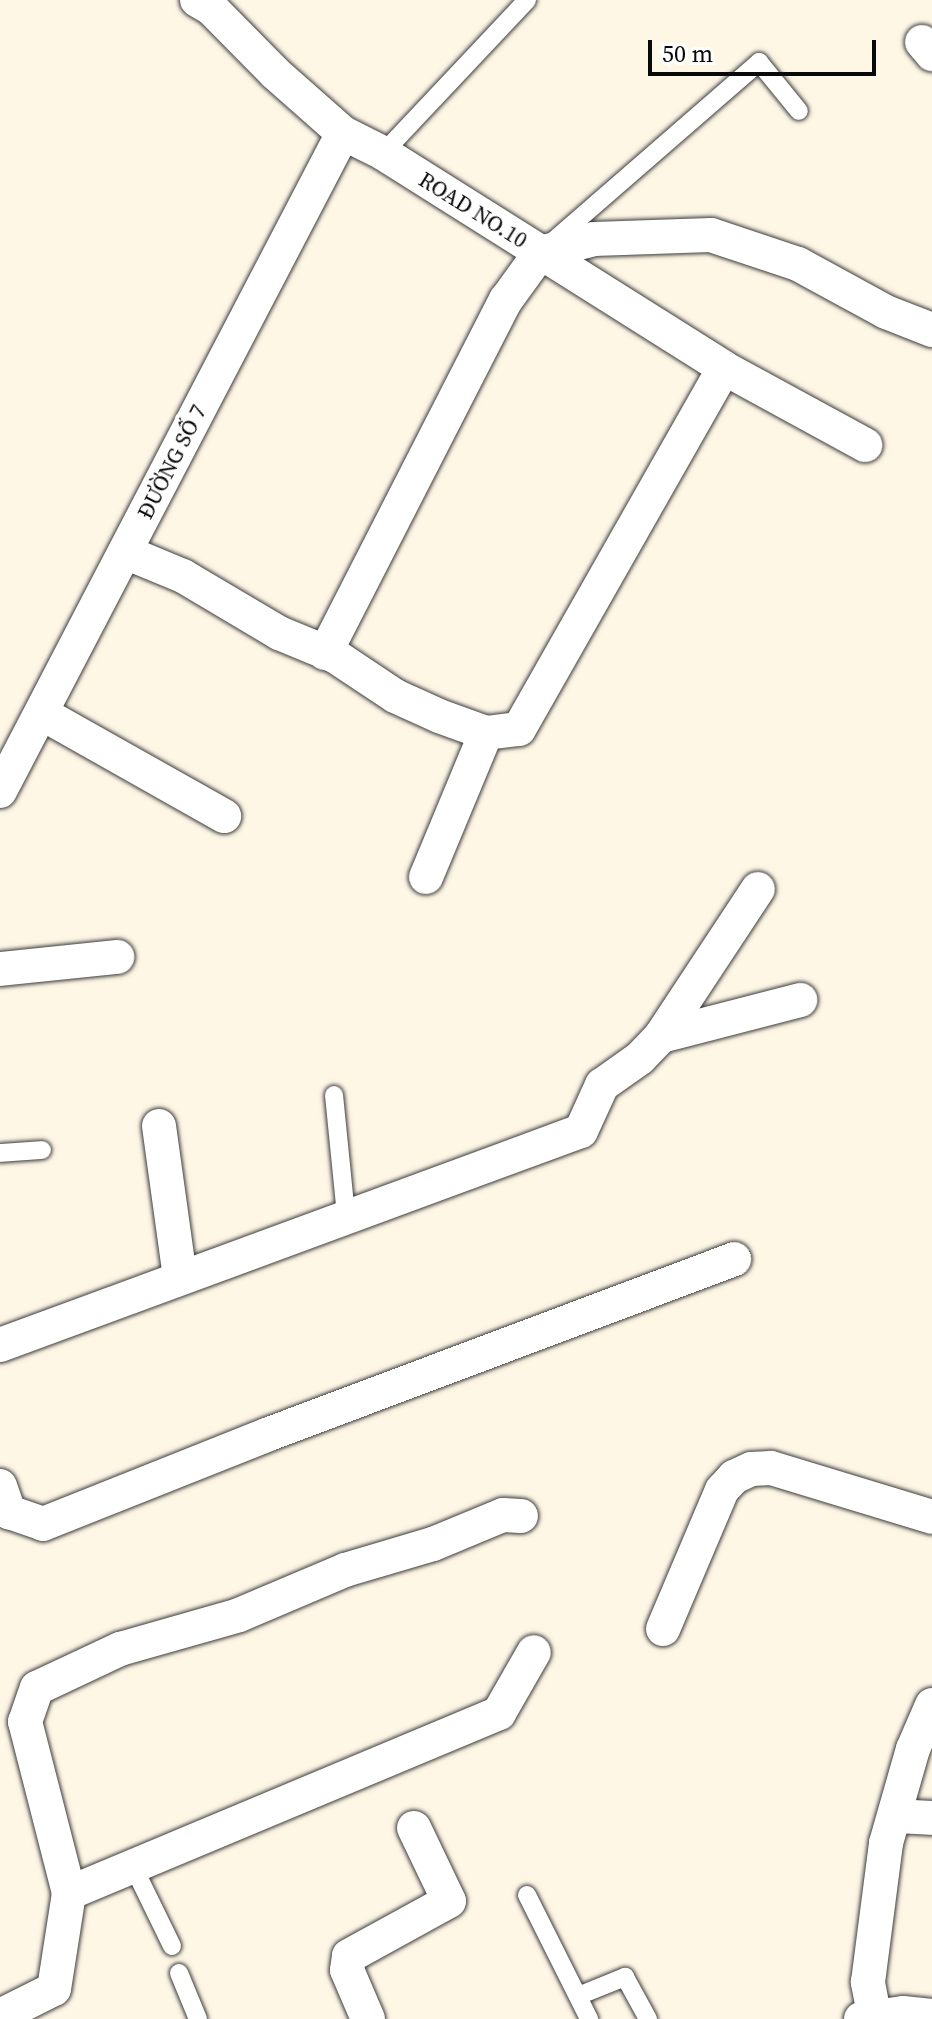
<!DOCTYPE html>
<html>
<head>
<meta charset="utf-8">
<style>
  body { margin:0 }
  #map { position:relative; width:932px; height:2019px; overflow:hidden; background:#fff7e6; font-family:"Source Serif 4",serif }
  div>[style] { position:absolute }
  .roads { filter:drop-shadow(0 0 2px #3c3c3c) drop-shadow(0 0 2px #3c3c3c) }
  .lane>* { height:18px; margin:-9px; padding:0 9px; transform-origin:9px; border-radius:9px; background:#fff }
  .street>* { height:34px; margin:-17px; padding:0 17px; transform-origin:17px; border-radius:17px; background:#fff }
  span { translate:-50% -50%; white-space:nowrap; text-align:center; line-height:1.15; -webkit-text-stroke:8px #fff; paint-order:stroke }
  .street-label { font-size:22px; color:#090909 }
  .scale { position:absolute; left:648px; top:40px; width:228px; height:36px; box-sizing:border-box; border:4px solid #090909; border-top:0; padding-left:10px; font-size:24px; line-height:28px; white-space:nowrap; color:#090909; -webkit-text-stroke:6px #fff; paint-order:stroke }
</style>
</head>
<body>
<div id="map">
  <div class="roads">
    <div class="lane">
      <div style="left:383px;top:153px;width:210px;rotate:-46.7deg"></div>
      <div style="left:551px;top:243px;width:276px;rotate:-41deg"></div>
      <div style="left:759px;top:62px;width:63px;rotate:50.8deg"></div>
      <div style="left:334px;top:1095px;width:122px;rotate:84.3deg"></div>
      <div style="left:0;top:1153px;width:42px;rotate:-4.1deg"></div>
      <div style="left:133px;top:1866px;width:89px;rotate:64deg"></div>
      <div style="left:527px;top:1895px;width:139px;rotate:63.4deg"></div>
      <div style="left:179px;top:1973px;width:50px;rotate:67.6deg"></div>
      <div style="left:578px;top:1996px;width:51px;rotate:-22deg"></div>
      <div style="left:625px;top:1977px;width:48px;rotate:61.3deg"></div>
    </div>
    <div class="street">
      <div style="left:197px;top:0;width:16px;rotate:30deg"></div>
      <div style="left:211px;top:8px;width:91px;rotate:45.4deg"></div>
      <div style="left:275px;top:73px;width:91px;rotate:41.4deg"></div>
      <div style="left:343px;top:133px;width:45px;rotate:26.6deg"></div>
      <div style="left:383px;top:153px;width:403px;rotate:32.2deg"></div>
      <div style="left:922px;top:42px;width:16px;rotate:50deg"></div>
      <div style="left:540px;top:253px;width:56px;rotate:-14.5deg"></div>
      <div style="left:594px;top:239px;width:117px;rotate:-2deg"></div>
      <div style="left:711px;top:235px;width:92px;rotate:18.4deg"></div>
      <div style="left:798px;top:264px;width:100px;rotate:28.6deg"></div>
      <div style="left:886px;top:312px;width:49px;rotate:21.4deg"></div>
      <div style="left:125px;top:552px;width:63px;rotate:22.5deg"></div>
      <div style="left:183px;top:576px;width:112px;rotate:30.7deg"></div>
      <div style="left:279px;top:633px;width:61px;rotate:22.3deg"></div>
      <div style="left:335px;top:656px;width:72px;rotate:33.7deg"></div>
      <div style="left:395px;top:696px;width:48px;rotate:24.4deg"></div>
      <div style="left:439px;top:716px;width:50px;rotate:19.9deg"></div>
      <div style="left:486px;top:733px;width:33px;rotate:-7deg"></div>
      <div style="left:519px;top:729px;width:415px;rotate:-60.4deg"></div>
      <div style="left:724px;top:368px;width:161px;rotate:28.6deg"></div>
      <div style="left:325px;top:653px;width:397px;rotate:-62.9deg"></div>
      <div style="left:506px;top:300px;width:58px;rotate:-54.1deg"></div>
      <div style="left:43px;top:714px;width:208px;rotate:29.4deg"></div>
      <div style="left:0;top:791px;width:742px;rotate:-62.47deg"></div>
      <div style="left:426px;top:877px;width:156px;rotate:-67.4deg"></div>
      <div style="left:0;top:969px;width:118px;rotate:-5.9deg"></div>
      <div style="left:661px;top:1036px;width:144px;rotate:-14.5deg"></div>
      <div style="left:159px;top:1126px;width:153px;rotate:82.1deg"></div>
      <div style="left:0;top:1345px;width:619px;rotate:-20.22deg"></div>
      <div style="left:581px;top:1131px;width:51px;rotate:-65.5deg"></div>
      <div style="left:602px;top:1085px;width:47px;rotate:-35.4deg"></div>
      <div style="left:640px;top:1058px;width:30px;rotate:-46deg"></div>
      <div style="left:661px;top:1036px;width:176px;rotate:-56.6deg"></div>
      <div style="left:0;top:1486px;width:28px;rotate:71deg"></div>
      <div style="left:9px;top:1512px;width:36px;rotate:19deg"></div>
      <div style="left:43px;top:1524px;width:243px;rotate:-21.7deg"></div>
      <div style="left:269px;top:1434px;width:497px;rotate:-20.6deg"></div>
      <div style="left:663px;top:1629px;width:151px;rotate:-67deg"></div>
      <div style="left:722px;top:1490px;width:18px;rotate:-47deg"></div>
      <div style="left:734px;top:1477px;width:19px;rotate:-25deg"></div>
      <div style="left:751px;top:1469px;width:20px;rotate:-3deg"></div>
      <div style="left:771px;top:1468px;width:168px;rotate:16.9deg"></div>
      <div style="left:895px;top:1816px;width:37px;rotate:3deg"></div>
      <div style="left:69px;top:1893px;width:177px;rotate:-104.4deg"></div>
      <div style="left:25px;top:1722px;width:36px;rotate:-71deg"></div>
      <div style="left:37px;top:1688px;width:92px;rotate:-25.2deg"></div>
      <div style="left:120px;top:1649px;width:124px;rotate:-15.9deg"></div>
      <div style="left:239px;top:1615px;width:115px;rotate:-23deg"></div>
      <div style="left:345px;top:1570px;width:92px;rotate:-16.5deg"></div>
      <div style="left:433px;top:1544px;width:76px;rotate:-22.5deg"></div>
      <div style="left:503px;top:1515px;width:18px;rotate:3deg"></div>
      <div style="left:0;top:2016px;width:60px;rotate:-26.6deg"></div>
      <div style="left:54px;top:1989px;width:97px;rotate:-81.1deg"></div>
      <div style="left:69px;top:1893px;width:466px;rotate:-22.7deg"></div>
      <div style="left:499px;top:1713px;width:70px;rotate:-60.2deg"></div>
      <div style="left:368px;top:2019px;width:53px;rotate:-113.2deg"></div>
      <div style="left:347px;top:1970px;width:14px;rotate:-82deg"></div>
      <div style="left:349px;top:1956px;width:114px;rotate:-28.8deg"></div>
      <div style="left:449px;top:1901px;width:81px;rotate:-115.6deg"></div>
      <div style="left:861px;top:2019px;width:42px;rotate:-8.1deg"></div>
      <div style="left:903px;top:2013px;width:29px;rotate:6deg"></div>
      <div style="left:875px;top:2019px;width:38px;rotate:-101deg"></div>
      <div style="left:868px;top:1982px;width:140px;rotate:-82.6deg"></div>
      <div style="left:886px;top:1843px;width:98px;rotate:-74deg"></div>
      <div style="left:913px;top:1749px;width:48px;rotate:-66.6deg"></div>
    </div>
  </div>
  <div class="street-label">
    <span style="left:473px;top:210px;rotate:32deg">ROAD NO.10</span>
    <span style="left:172px;top:462px;rotate:-63deg">ĐƯỜNG SỐ 7</span>
  </div>
  <div class="scale">50 m</div>
</div>
</body>
</html>
